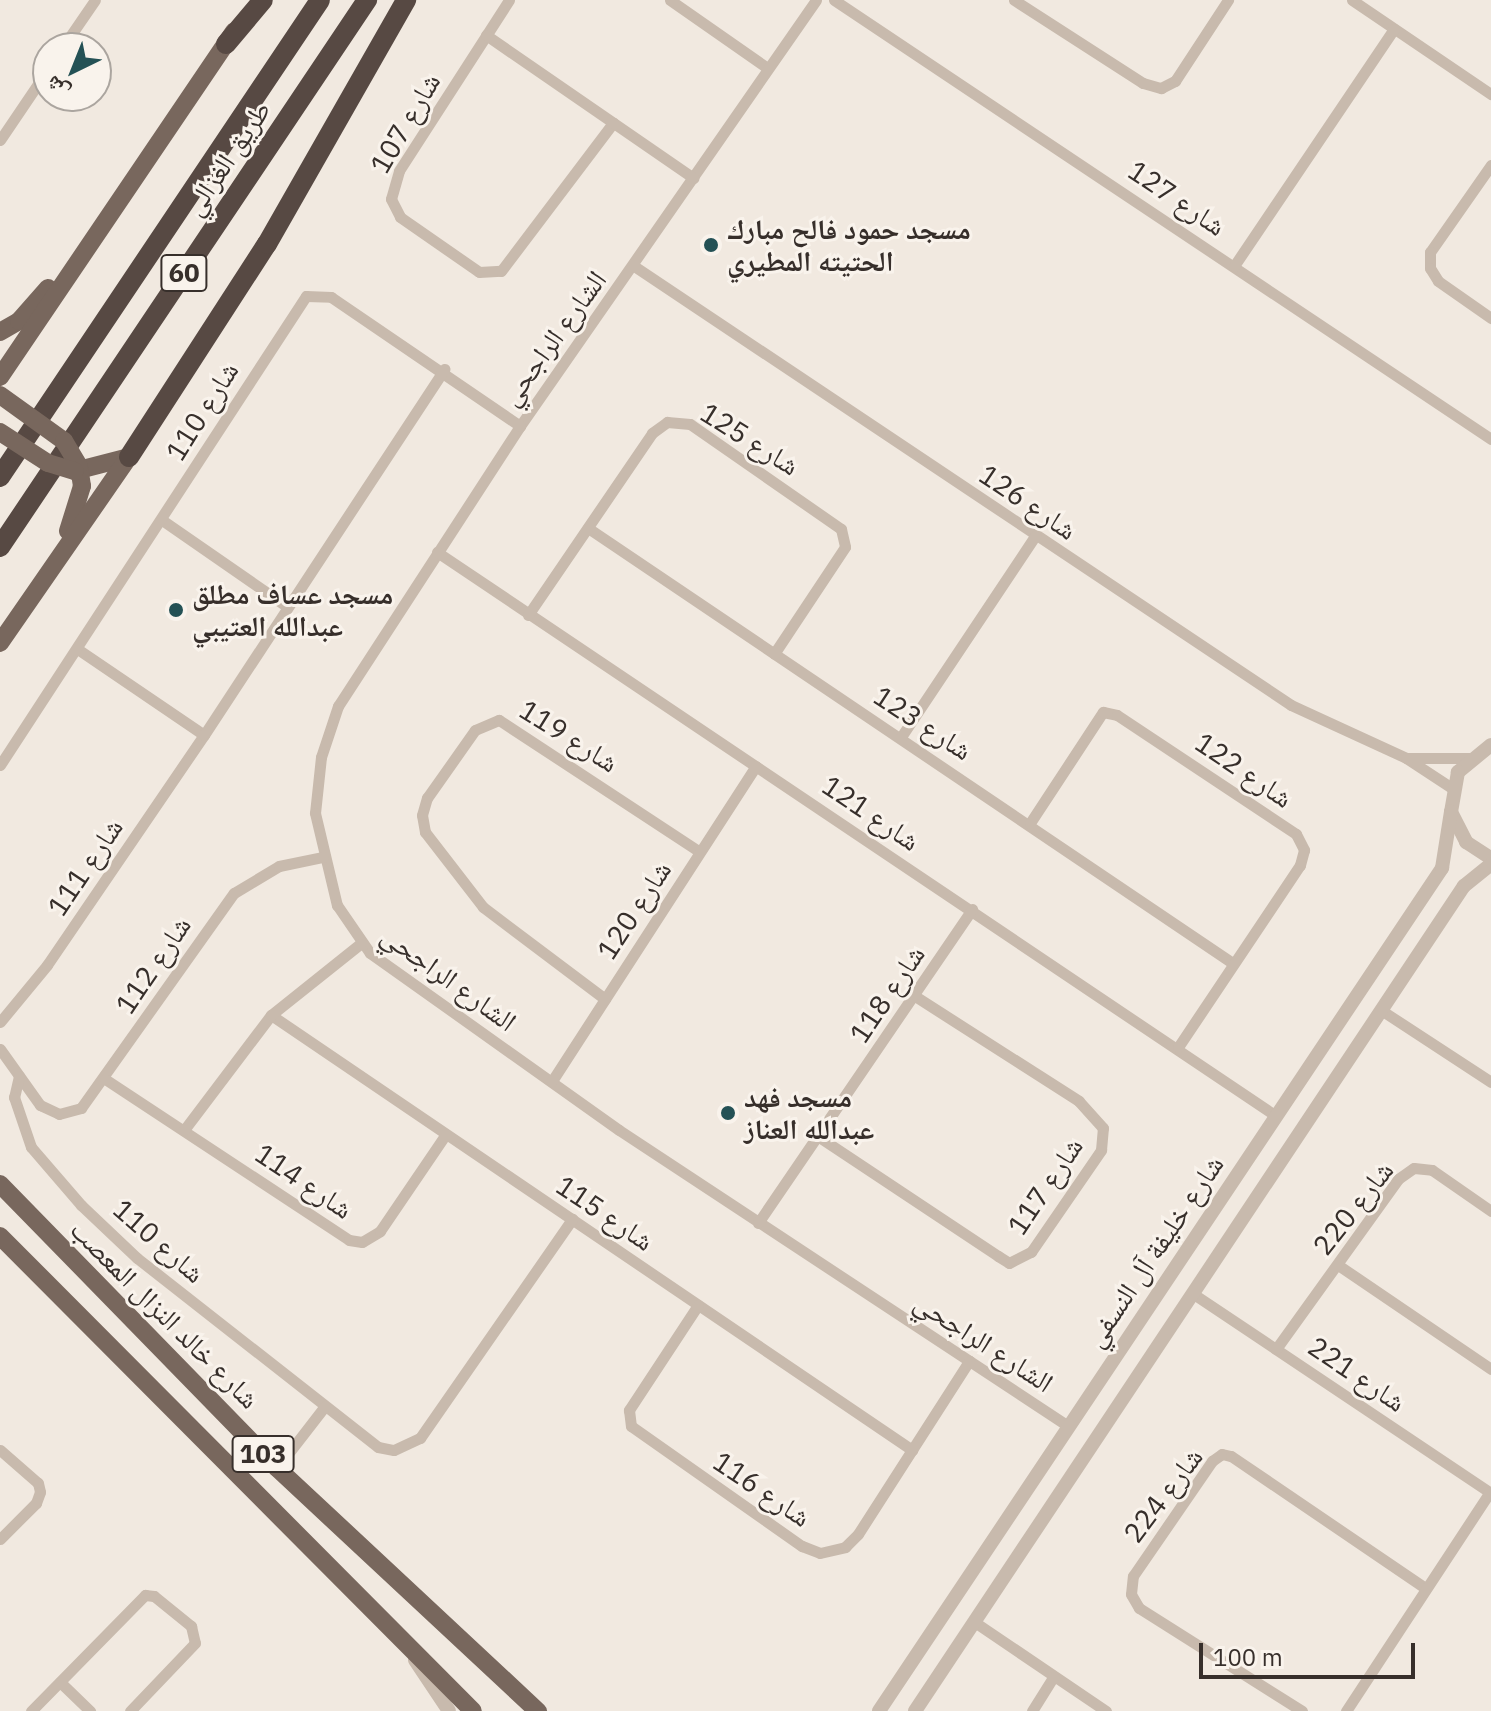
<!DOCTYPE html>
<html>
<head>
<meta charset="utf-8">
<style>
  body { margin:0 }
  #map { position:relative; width:1491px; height:1711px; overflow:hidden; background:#f1e9e0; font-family:"IBM Plex Sans","Noto Naskh Arabic",sans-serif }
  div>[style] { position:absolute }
  .minor>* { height:11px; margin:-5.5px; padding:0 5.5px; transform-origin:5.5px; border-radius:5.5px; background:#c8baad }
  .tertiary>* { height:14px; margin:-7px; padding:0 7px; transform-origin:7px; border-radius:7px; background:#c8baad }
  .primary>* { height:18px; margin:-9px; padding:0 9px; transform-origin:9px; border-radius:9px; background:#78675d }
  .motorway>* { height:20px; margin:-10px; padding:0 10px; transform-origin:10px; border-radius:10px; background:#574943 }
  .primary-bridge>* { height:18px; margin:-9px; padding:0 9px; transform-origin:9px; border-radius:9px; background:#78675d }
  .dots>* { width:22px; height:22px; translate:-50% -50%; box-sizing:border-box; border:4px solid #f9f3ec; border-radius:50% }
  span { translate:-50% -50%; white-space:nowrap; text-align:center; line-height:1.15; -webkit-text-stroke:6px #f9f3ec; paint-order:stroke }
  .shield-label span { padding:2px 6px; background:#f9f3ec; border:2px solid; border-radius:6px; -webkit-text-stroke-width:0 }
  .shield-label { font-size:26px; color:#372f2b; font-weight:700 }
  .street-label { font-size:28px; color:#372f2b }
  .poi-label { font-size:28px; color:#372f2b; font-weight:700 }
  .left { translate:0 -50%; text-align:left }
  .north { position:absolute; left:32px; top:32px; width:80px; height:80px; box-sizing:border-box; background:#f9f3ec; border:2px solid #aba59f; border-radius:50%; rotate:223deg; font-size:22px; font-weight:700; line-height:32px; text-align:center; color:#372f2b }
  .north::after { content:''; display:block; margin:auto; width:28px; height:36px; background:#245155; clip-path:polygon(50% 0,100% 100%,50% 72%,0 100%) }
  .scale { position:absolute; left:1199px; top:1643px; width:216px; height:36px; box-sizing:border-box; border:4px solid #372f2b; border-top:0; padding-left:10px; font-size:24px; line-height:28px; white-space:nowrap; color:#372f2b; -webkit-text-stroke:6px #f9f3ec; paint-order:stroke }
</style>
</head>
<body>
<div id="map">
  <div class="minor">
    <div style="left:509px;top:0;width:203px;rotate:122.8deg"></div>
    <div style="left:399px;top:171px;width:29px;rotate:106deg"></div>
    <div style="left:391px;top:199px;width:20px;rotate:63deg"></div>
    <div style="left:400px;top:217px;width:96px;rotate:34.8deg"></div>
    <div style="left:479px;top:272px;width:22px;rotate:-3deg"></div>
    <div style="left:501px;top:271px;width:186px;rotate:-52.9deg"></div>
    <div style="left:670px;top:0;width:117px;rotate:34.9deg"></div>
    <div style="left:816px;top:0;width:519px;rotate:124.79deg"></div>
    <div style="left:520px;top:426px;width:334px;rotate:123deg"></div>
    <div style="left:338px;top:706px;width:54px;rotate:108.4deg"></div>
    <div style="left:321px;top:757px;width:56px;rotate:96.1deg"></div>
    <div style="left:315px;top:813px;width:95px;rotate:76.6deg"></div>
    <div style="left:337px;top:905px;width:58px;rotate:55.5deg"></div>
    <div style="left:370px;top:953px;width:305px;rotate:35.4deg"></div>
    <div style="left:619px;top:1130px;width:538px;rotate:33.39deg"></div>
    <div style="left:834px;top:0;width:790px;rotate:33.75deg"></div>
    <div style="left:1014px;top:0;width:153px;rotate:32.8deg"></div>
    <div style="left:1143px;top:83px;width:19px;rotate:16deg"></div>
    <div style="left:1161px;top:88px;width:16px;rotate:-27deg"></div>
    <div style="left:1175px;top:81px;width:97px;rotate:-56.8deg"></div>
    <div style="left:1352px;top:0;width:168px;rotate:34.1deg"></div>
    <div style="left:486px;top:35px;width:252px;rotate:34.6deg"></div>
    <div style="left:62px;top:48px;width:58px;rotate:-55.5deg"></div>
    <div style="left:0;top:140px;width:86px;rotate:-55.9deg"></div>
    <div style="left:1491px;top:165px;width:106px;rotate:125deg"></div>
    <div style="left:1430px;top:252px;width:16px;rotate:90deg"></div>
    <div style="left:1430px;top:268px;width:15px;rotate:58deg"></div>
    <div style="left:1438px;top:281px;width:65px;rotate:34.9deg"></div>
    <div style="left:634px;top:266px;width:790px;rotate:33.75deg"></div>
    <div style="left:1291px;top:705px;width:127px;rotate:24.7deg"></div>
    <div style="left:1406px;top:758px;width:55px;rotate:33.1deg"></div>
    <div style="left:1234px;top:266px;width:286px;rotate:-56deg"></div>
    <div style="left:162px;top:520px;width:151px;rotate:34.7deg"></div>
    <div style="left:588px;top:528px;width:776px;rotate:34.02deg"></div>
    <div style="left:437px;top:552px;width:1011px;rotate:33.91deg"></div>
    <div style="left:528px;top:615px;width:220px;rotate:-55.7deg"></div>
    <div style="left:652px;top:433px;width:19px;rotate:-36deg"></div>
    <div style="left:667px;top:422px;width:23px;rotate:5deg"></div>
    <div style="left:690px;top:424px;width:184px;rotate:34.8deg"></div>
    <div style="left:841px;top:529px;width:18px;rotate:77deg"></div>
    <div style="left:845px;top:547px;width:128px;rotate:123.6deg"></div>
    <div style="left:79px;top:650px;width:151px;rotate:34.2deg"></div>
    <div style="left:901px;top:737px;width:242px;rotate:-56.3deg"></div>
    <div style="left:1407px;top:758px;width:62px"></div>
    <div style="left:0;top:765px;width:560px;rotate:-56.88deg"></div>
    <div style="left:306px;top:296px;width:25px;rotate:2deg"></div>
    <div style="left:331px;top:297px;width:229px;rotate:34.3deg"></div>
    <div style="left:1030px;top:823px;width:133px;rotate:-56.7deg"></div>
    <div style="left:1103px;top:712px;width:14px;rotate:12deg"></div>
    <div style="left:1117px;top:715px;width:215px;rotate:33.6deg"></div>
    <div style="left:1296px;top:834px;width:18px;rotate:63deg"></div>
    <div style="left:1304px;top:850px;width:16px;rotate:105deg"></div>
    <div style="left:1300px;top:865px;width:219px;rotate:123.8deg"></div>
    <div style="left:605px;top:999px;width:153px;rotate:-143deg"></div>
    <div style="left:483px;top:907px;width:95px;rotate:-127.7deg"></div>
    <div style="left:425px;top:832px;width:17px;rotate:-100deg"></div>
    <div style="left:422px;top:815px;width:18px;rotate:-74deg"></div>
    <div style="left:427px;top:798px;width:83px;rotate:-54.8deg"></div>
    <div style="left:475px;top:730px;width:26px;rotate:-23deg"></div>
    <div style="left:499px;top:720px;width:240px;rotate:33.3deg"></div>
    <div style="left:1384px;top:1012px;width:128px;rotate:33.2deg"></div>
    <div style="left:271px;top:1015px;width:775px;rotate:34.16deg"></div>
    <div style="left:0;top:1022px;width:74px;rotate:-50.5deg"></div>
    <div style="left:47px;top:965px;width:278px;rotate:-55.7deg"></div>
    <div style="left:204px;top:735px;width:438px;rotate:-56.7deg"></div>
    <div style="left:0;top:1049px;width:69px;rotate:54.5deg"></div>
    <div style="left:40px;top:1105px;width:21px;rotate:25deg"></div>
    <div style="left:59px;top:1114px;width:23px;rotate:-15deg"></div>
    <div style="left:81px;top:1108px;width:264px;rotate:-54.6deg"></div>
    <div style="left:234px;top:893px;width:52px;rotate:-31deg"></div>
    <div style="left:279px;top:866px;width:45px;rotate:-11.6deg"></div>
    <div style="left:19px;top:1076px;width:22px;rotate:103deg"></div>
    <div style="left:14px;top:1097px;width:53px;rotate:71.2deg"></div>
    <div style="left:31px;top:1147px;width:77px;rotate:49.2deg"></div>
    <div style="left:81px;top:1205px;width:77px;rotate:43.4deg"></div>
    <div style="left:137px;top:1258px;width:306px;rotate:38.1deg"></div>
    <div style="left:378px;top:1447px;width:16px;rotate:11deg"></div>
    <div style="left:394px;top:1450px;width:29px;rotate:-25deg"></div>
    <div style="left:420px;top:1438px;width:267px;rotate:-55.2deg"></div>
    <div style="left:105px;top:1079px;width:292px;rotate:33.4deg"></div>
    <div style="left:349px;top:1240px;width:13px;rotate:9deg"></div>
    <div style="left:362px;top:1242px;width:21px;rotate:-31deg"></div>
    <div style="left:380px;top:1231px;width:117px;rotate:-55.8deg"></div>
    <div style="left:552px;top:1081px;width:375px;rotate:-57.1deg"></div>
    <div style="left:184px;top:1130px;width:144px;rotate:-52.9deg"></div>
    <div style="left:271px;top:1015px;width:114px;rotate:-38.6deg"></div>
    <div style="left:819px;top:1137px;width:215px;rotate:33.6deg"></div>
    <div style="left:998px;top:1256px;width:13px;rotate:32deg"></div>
    <div style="left:1009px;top:1263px;width:25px;rotate:-27deg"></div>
    <div style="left:1031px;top:1252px;width:124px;rotate:-55.5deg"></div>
    <div style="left:1101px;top:1150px;width:22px;rotate:-85deg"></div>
    <div style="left:1103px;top:1128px;width:36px;rotate:-132deg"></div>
    <div style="left:1079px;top:1101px;width:195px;rotate:-147.4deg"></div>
    <div style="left:758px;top:1223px;width:380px;rotate:-55.7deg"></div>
    <div style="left:1338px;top:1265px;width:185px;rotate:34.2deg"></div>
    <div style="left:1195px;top:1295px;width:356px;rotate:33.8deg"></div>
    <div style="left:698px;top:1305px;width:126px;rotate:123.3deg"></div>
    <div style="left:629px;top:1410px;width:16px;rotate:83deg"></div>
    <div style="left:631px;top:1426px;width:209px;rotate:35.1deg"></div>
    <div style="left:802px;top:1546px;width:19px;rotate:21deg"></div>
    <div style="left:820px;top:1553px;width:26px;rotate:-13deg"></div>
    <div style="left:845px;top:1547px;width:18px;rotate:-45deg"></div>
    <div style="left:858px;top:1534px;width:206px;rotate:-57.3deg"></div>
    <div style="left:1276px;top:1349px;width:209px;rotate:-54.3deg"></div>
    <div style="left:1398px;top:1179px;width:19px;rotate:-35deg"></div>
    <div style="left:1414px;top:1168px;width:18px;rotate:6deg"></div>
    <div style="left:1432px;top:1170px;width:72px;rotate:34.8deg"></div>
    <div style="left:0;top:1450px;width:50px;rotate:41deg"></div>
    <div style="left:38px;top:1483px;width:9px;rotate:77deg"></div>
    <div style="left:40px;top:1492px;width:12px;rotate:110deg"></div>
    <div style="left:36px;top:1503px;width:51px;rotate:135deg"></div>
    <div style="left:277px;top:1468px;width:78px;rotate:-52.3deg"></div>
    <div style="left:976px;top:1623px;width:157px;rotate:34.1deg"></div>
    <div style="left:60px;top:1682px;width:42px;rotate:44deg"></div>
    <div style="left:31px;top:1711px;width:163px;rotate:-45.5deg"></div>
    <div style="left:145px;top:1595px;width:9px;rotate:6deg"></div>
    <div style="left:154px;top:1596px;width:48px;rotate:39deg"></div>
    <div style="left:191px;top:1626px;width:17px;rotate:77deg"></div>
    <div style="left:195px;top:1643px;width:94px;rotate:133.7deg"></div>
    <div style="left:1032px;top:1711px;width:40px;rotate:-58deg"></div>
    <div style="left:1302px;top:1711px;width:193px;rotate:-147.7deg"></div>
    <div style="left:1139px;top:1608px;width:16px;rotate:-120deg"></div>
    <div style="left:1131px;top:1594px;width:18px;rotate:-84deg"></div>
    <div style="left:1133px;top:1576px;width:140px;rotate:-55.5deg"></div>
    <div style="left:1212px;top:1461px;width:12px;rotate:-35deg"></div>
    <div style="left:1222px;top:1454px;width:9px;rotate:13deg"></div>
    <div style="left:1231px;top:1456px;width:235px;rotate:34.2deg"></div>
    <div style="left:1346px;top:1711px;width:262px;rotate:-56.7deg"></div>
  </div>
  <div class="tertiary">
    <div style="left:1491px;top:745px;width:43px;rotate:140.7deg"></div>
    <div style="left:1458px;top:772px;width:41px;rotate:99.9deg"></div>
    <div style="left:1451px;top:812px;width:34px;rotate:63deg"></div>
    <div style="left:1466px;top:842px;width:30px;rotate:33deg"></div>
    <div style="left:415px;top:1660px;width:61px;rotate:56.3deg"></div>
    <div style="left:879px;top:1711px;width:1014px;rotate:-56.26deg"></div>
    <div style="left:1442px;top:868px;width:57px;rotate:-80.9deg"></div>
    <div style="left:915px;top:1711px;width:991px;rotate:-56.36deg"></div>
    <div style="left:1464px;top:886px;width:35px;rotate:-39deg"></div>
  </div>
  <div class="primary">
    <div style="left:0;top:332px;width:22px;rotate:-30deg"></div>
    <div style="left:19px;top:321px;width:44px;rotate:-48.7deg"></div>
    <div style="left:0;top:377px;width:417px;rotate:-55.9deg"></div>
    <div style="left:75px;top:471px;width:56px;rotate:-14.5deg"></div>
    <div style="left:68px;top:531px;width:47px;rotate:-72.7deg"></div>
    <div style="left:82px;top:486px;width:20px;rotate:-99deg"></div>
    <div style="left:0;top:643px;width:226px;rotate:-55.3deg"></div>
    <div style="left:0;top:1184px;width:397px;rotate:45.7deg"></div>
    <div style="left:277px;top:1468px;width:357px;rotate:43deg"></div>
    <div style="left:0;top:1236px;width:670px;rotate:45.12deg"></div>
  </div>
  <div class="motorway">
    <div style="left:226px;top:44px;width:57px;rotate:-49.9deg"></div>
    <div style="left:129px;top:457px;width:254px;rotate:-57.1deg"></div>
    <div style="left:267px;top:244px;width:281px;rotate:-60.3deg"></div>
    <div style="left:0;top:477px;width:574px;rotate:-56.14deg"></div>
    <div style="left:0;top:547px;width:659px;rotate:-56.14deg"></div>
  </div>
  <div class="primary-bridge">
    <div style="left:0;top:395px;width:79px;rotate:35.7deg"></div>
    <div style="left:64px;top:441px;width:29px;rotate:59deg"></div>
    <div style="left:0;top:432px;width:57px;rotate:32.9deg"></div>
    <div style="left:48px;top:463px;width:28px;rotate:17deg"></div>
  </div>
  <div class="dots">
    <div style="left:711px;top:245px;background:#245155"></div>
    <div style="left:176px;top:610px;background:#245155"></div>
    <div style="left:728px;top:1113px;background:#245155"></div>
  </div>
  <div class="shield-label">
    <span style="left:184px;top:273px">60</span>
    <span style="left:263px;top:1454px">103</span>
  </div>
  <div class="street-label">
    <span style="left:405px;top:123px;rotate:-60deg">شارع 107</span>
    <span style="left:227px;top:158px;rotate:-56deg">طريق الغزالي</span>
    <span style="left:1177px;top:198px;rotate:34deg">شارع 127</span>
    <span style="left:553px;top:338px;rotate:-54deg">الشارع الراجحي</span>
    <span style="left:202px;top:411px;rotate:-58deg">شارع 110</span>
    <span style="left:750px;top:439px;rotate:32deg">شارع 125</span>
    <span style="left:1028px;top:502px;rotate:34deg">شارع 126</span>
    <span style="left:923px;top:723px;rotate:33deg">شارع 123</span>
    <span style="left:569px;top:736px;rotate:32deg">شارع 119</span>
    <span style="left:1244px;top:770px;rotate:34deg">شارع 122</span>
    <span style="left:871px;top:813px;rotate:34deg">شارع 121</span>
    <span style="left:85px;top:867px;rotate:-56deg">شارع 111</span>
    <span style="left:634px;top:910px;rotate:-57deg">شارع 120</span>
    <span style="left:153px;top:965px;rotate:-56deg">شارع 112</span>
    <span style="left:449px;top:978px;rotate:36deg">الشارع الراجحي</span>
    <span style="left:887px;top:994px;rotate:-56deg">شارع 118</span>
    <span style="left:304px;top:1181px;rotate:34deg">114 شارع</span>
    <span style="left:1045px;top:1186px;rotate:-56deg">شارع 117</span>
    <span style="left:1353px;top:1208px;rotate:-52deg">شارع 220</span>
    <span style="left:605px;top:1213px;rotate:34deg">شارع 115</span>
    <span style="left:159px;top:1241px;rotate:41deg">شارع 110</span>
    <span style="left:1154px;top:1251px;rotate:-56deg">شارع خليفة آل النسفي</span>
    <span style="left:165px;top:1314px;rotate:45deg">شارع خالد النزال المعصب</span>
    <span style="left:984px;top:1342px;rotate:33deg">الشارع الراجحي</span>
    <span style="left:1357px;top:1374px;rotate:34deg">شارع 221</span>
    <span style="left:762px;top:1489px;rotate:34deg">شارع 116</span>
    <span style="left:1163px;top:1495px;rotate:-53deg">شارع 224</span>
  </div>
  <div class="poi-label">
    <span class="left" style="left:727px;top:245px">مسجد حمود فالح مبارك<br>الحتيته المطيري</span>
    <span class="left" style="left:192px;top:610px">مسجد عساف مطلق<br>عبدالله العتيبي</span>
    <span class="left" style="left:744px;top:1113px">مسجد فهد<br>عبدالله العناز</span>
  </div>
  <div class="north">ش</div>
  <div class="scale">100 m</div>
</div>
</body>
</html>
